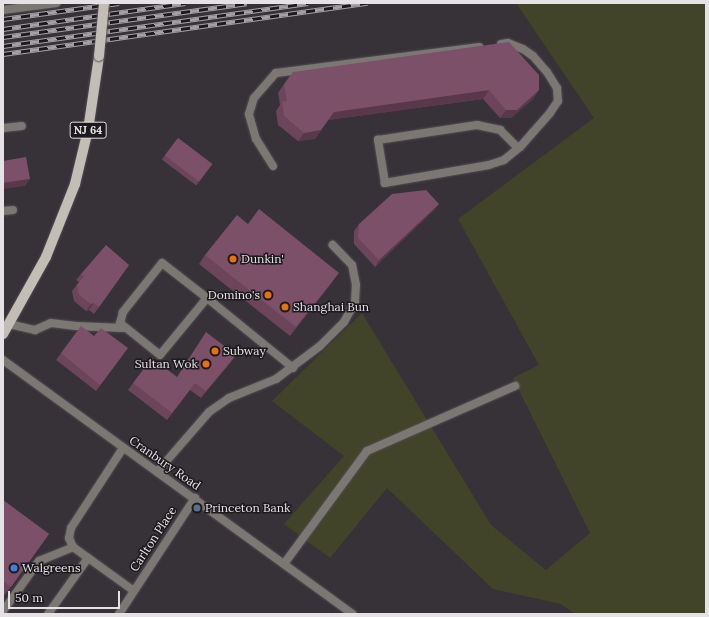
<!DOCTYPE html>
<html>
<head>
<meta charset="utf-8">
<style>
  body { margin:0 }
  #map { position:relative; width:709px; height:617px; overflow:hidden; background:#373138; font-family:Lora,serif }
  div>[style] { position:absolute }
  .green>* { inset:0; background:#424429 }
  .roads { filter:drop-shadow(0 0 1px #534d54) drop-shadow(0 0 1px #534d54) }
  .service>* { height:8px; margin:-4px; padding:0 4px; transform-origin:4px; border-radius:4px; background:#7b7874 }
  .minor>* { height:8px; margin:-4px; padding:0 4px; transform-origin:4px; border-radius:4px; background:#7b7874 }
  .tertiary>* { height:8px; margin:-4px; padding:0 4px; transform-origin:4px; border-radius:4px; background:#7b7874 }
  .primary>* { height:10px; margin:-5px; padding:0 5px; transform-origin:5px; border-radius:5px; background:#c2bdb5 }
  .rail>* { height:4.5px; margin-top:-2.25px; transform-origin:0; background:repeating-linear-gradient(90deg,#1c1a1d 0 9px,#a4a0a5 0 18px); box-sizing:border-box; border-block:1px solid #a4a0a5 }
  .bridges { filter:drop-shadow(0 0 1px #534d54) drop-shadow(0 0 1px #534d54) }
  .primary-bridge>* { height:10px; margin:-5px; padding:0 5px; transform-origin:5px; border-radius:5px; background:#c2bdb5 }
  .wall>* { inset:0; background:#6c455a; transform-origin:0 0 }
  .shaded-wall>* { inset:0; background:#58384a }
  .building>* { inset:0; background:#7d5069; transform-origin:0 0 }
  .dots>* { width:11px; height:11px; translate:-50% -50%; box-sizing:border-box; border:2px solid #1c1a1d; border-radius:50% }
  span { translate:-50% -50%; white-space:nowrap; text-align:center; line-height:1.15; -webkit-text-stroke:3px #1c1a1d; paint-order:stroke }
  .shield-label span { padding:1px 3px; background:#1c1a1d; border:1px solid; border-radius:3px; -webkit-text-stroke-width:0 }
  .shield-label { font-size:11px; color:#e5e2e6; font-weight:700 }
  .poi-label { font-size:12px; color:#e5e2e6 }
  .left { translate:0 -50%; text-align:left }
  .right { translate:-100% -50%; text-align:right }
  .street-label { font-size:12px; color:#e5e2e6 }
  .frame { position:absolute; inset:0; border:4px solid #e5e2e6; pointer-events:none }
  .scale { position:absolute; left:8px; top:591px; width:112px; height:18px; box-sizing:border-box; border:2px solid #e5e2e6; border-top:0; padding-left:5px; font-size:12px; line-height:14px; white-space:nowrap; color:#e5e2e6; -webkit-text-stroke:3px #1c1a1d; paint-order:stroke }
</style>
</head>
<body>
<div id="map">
  <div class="green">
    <div style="clip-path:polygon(516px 3px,706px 3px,706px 614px,575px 614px,561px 604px,493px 589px,387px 488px,330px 558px,284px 524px,344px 456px,272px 401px,362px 313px,491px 525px,546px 570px,590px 533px,513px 378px,539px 365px,458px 219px,594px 118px)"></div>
  </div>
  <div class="roads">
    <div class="service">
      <div style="left:3px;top:10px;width:54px;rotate:-7.4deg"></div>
      <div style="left:501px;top:44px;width:7px;rotate:-8deg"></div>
      <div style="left:508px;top:43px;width:16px;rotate:22deg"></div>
      <div style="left:523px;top:49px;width:12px;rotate:35deg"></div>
      <div style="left:533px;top:56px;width:21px;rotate:49deg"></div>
      <div style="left:547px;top:72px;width:19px;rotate:58deg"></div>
      <div style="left:557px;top:88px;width:13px;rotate:86deg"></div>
      <div style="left:558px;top:101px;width:14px;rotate:124deg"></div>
      <div style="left:550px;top:113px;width:45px;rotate:131.4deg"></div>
      <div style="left:520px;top:147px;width:21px;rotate:141deg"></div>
      <div style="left:504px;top:160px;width:16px;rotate:162deg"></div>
      <div style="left:489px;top:165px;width:106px;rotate:170.2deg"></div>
      <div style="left:385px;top:183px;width:44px;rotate:-99.2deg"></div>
      <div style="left:378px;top:140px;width:100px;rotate:-8.6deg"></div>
      <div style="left:477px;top:125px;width:24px;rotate:12deg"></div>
      <div style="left:500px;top:130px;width:25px;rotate:45deg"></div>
      <div style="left:3px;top:128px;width:19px;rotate:-6deg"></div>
      <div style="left:273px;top:166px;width:32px;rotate:-122deg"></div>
      <div style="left:256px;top:139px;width:26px;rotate:-106deg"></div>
      <div style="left:249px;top:114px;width:17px;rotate:-73deg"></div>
      <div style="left:254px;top:98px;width:33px;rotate:-49deg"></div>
      <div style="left:276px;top:73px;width:205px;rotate:-7.3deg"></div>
      <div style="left:3px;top:211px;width:10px;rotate:-6deg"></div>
      <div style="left:207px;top:298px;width:57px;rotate:-142.1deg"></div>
      <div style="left:162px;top:263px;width:63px;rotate:128.5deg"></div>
      <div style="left:123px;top:312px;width:11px;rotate:105deg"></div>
      <div style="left:120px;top:323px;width:51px;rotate:38.7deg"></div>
      <div style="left:160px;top:355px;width:74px;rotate:-50.5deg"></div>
      <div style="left:207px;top:298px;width:111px;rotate:39.1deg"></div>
      <div style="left:9px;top:324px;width:27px;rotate:13deg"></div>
      <div style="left:35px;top:330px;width:17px;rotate:-24deg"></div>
      <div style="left:51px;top:323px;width:25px;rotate:7deg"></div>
      <div style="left:76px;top:326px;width:47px;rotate:2.4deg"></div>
      <div style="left:123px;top:448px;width:95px;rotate:123deg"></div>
      <div style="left:71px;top:528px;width:10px;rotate:101deg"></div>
      <div style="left:69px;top:538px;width:10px;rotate:66deg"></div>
      <div style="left:73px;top:547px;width:75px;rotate:35.8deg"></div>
      <div style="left:157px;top:472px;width:79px;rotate:-49.1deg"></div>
      <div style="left:209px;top:412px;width:24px;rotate:-35deg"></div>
      <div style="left:229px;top:398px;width:51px;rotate:-22deg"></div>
      <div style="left:276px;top:379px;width:55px;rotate:-36.9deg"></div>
      <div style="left:320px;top:346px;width:34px;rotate:-45deg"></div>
      <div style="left:344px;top:322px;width:23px;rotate:-61deg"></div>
      <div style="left:355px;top:302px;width:17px;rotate:-87deg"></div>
      <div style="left:356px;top:285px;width:20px;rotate:-101deg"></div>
      <div style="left:352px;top:265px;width:28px;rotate:-134deg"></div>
      <div style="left:284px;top:564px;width:140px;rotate:-53.7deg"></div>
      <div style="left:367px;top:451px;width:162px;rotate:-23.7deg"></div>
      <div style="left:3px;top:611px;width:62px;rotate:-54.2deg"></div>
      <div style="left:39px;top:561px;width:37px;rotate:-22deg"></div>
      <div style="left:48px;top:614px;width:69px;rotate:-54.5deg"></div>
    </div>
    <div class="minor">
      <div style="left:119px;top:614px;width:139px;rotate:-56.8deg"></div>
    </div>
    <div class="tertiary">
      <div style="left:3px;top:360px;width:432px;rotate:36deg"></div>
    </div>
    <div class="primary">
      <div style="left:3px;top:334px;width:88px;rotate:-60.8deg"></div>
      <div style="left:46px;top:257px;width:79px;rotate:-68.3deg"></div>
      <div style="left:75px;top:184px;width:56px;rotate:-76.5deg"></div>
      <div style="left:88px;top:130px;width:75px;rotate:-81.5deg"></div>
    </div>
  </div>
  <div class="rail">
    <div style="left:3px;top:19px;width:117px;rotate:-7.9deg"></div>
    <div style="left:3px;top:29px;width:184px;rotate:-8.1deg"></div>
    <div style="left:3px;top:37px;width:246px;rotate:-7.9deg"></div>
    <div style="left:3px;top:46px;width:308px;rotate:-8deg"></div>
    <div style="left:3px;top:54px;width:368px;rotate:-8deg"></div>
  </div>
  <div class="bridges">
    <div class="primary-bridge">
      <div style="left:99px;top:56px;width:53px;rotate:-84.6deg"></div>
    </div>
  </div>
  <div class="wall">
    <div style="clip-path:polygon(284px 84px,539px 90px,533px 99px,511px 118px,500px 118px,483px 99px,328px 120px,315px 139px,298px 141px,278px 125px,276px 111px,280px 105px,278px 93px)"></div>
    <div style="left:178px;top:138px;width:43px;height:27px;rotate:37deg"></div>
    <div style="clip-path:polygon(439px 204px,434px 210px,375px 267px,354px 244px,354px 231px,359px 224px)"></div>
    <div style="clip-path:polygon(248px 224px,333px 281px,290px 336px,199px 264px,205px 255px)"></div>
    <div style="clip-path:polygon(129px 265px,94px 314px,89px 310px,86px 311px,74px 301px,72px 291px,79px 282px,76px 280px,81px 274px)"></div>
    <div style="clip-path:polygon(94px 336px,123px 355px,96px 391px,56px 360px,61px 353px)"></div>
    <div style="clip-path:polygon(236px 355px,231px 362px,201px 398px,190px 390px,167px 420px,128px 390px,133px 383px,177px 377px)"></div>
    <div style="clip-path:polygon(3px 500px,49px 534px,5px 595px,3px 594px)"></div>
  </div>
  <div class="shaded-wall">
    <div style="clip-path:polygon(489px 90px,483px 99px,328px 120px,315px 139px,298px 141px,304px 133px,334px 112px)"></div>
    <div style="clip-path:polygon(539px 90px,533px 99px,511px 118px,500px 118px,506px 110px)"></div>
    <div style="clip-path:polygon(30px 179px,25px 186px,3px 189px,3px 183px)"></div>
    <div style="clip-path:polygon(439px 204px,434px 210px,375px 267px,379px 260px)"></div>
    <div style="clip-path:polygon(339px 273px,333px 281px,290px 336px,296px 327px)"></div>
    <div style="clip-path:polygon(94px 303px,89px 310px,86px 311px,91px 304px)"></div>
    <div style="clip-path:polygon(236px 355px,231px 362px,201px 398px,206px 391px)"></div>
  </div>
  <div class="building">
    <div style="clip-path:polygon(509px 42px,539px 75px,539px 90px,517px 110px,506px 110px,489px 90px,334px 112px,321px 130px,304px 133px,284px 116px,282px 102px,287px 101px,284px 84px,293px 72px)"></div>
    <div style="left:178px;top:138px;width:43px;height:22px;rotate:37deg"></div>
    <div style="clip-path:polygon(26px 157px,30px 179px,3px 183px,3px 161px)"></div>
    <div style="clip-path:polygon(426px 190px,439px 204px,379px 260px,358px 238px,359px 224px,392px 194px)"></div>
    <div style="clip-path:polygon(259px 209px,339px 273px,296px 327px,205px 255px,237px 215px,248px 224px)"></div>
    <div style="clip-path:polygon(106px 245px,129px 265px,99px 307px,94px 303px,91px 304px,79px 295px,77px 285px,84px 276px,81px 274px)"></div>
    <div style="clip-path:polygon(81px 326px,94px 336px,101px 328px,128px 348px,100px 385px,61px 353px)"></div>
    <div style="clip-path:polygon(206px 332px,236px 355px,206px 391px,195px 383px,172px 413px,133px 383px,152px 358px,177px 377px)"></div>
    <div style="clip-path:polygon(3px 500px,49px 534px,11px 587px,3px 581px)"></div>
  </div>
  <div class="dots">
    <div style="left:233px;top:259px;background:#e8710a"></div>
    <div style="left:268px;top:295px;background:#e8710a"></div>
    <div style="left:285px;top:307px;background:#e8710a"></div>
    <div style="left:215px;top:351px;background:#e8710a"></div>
    <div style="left:206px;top:364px;background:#e8710a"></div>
    <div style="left:197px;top:508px;background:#5c6f8a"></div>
    <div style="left:14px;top:568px;background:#3f7fe0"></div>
  </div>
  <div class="shield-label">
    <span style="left:88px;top:130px">NJ 64</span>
  </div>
  <div class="poi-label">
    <span class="left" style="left:241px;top:259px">Dunkin'</span>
    <span class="right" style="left:260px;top:295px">Domino's</span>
    <span class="left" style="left:293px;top:307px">Shanghai Bun</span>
    <span class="left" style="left:223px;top:351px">Subway</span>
    <span class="right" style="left:198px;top:364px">Sultan Wok</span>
    <span class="left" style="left:205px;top:508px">Princeton Bank</span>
    <span class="left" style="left:22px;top:568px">Walgreens</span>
  </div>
  <div class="street-label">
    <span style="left:165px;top:463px;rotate:35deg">Cranbury Road</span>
    <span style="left:153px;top:539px;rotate:-57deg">Carlton Place</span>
  </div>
  <div class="frame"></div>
  <div class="scale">50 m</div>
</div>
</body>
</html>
